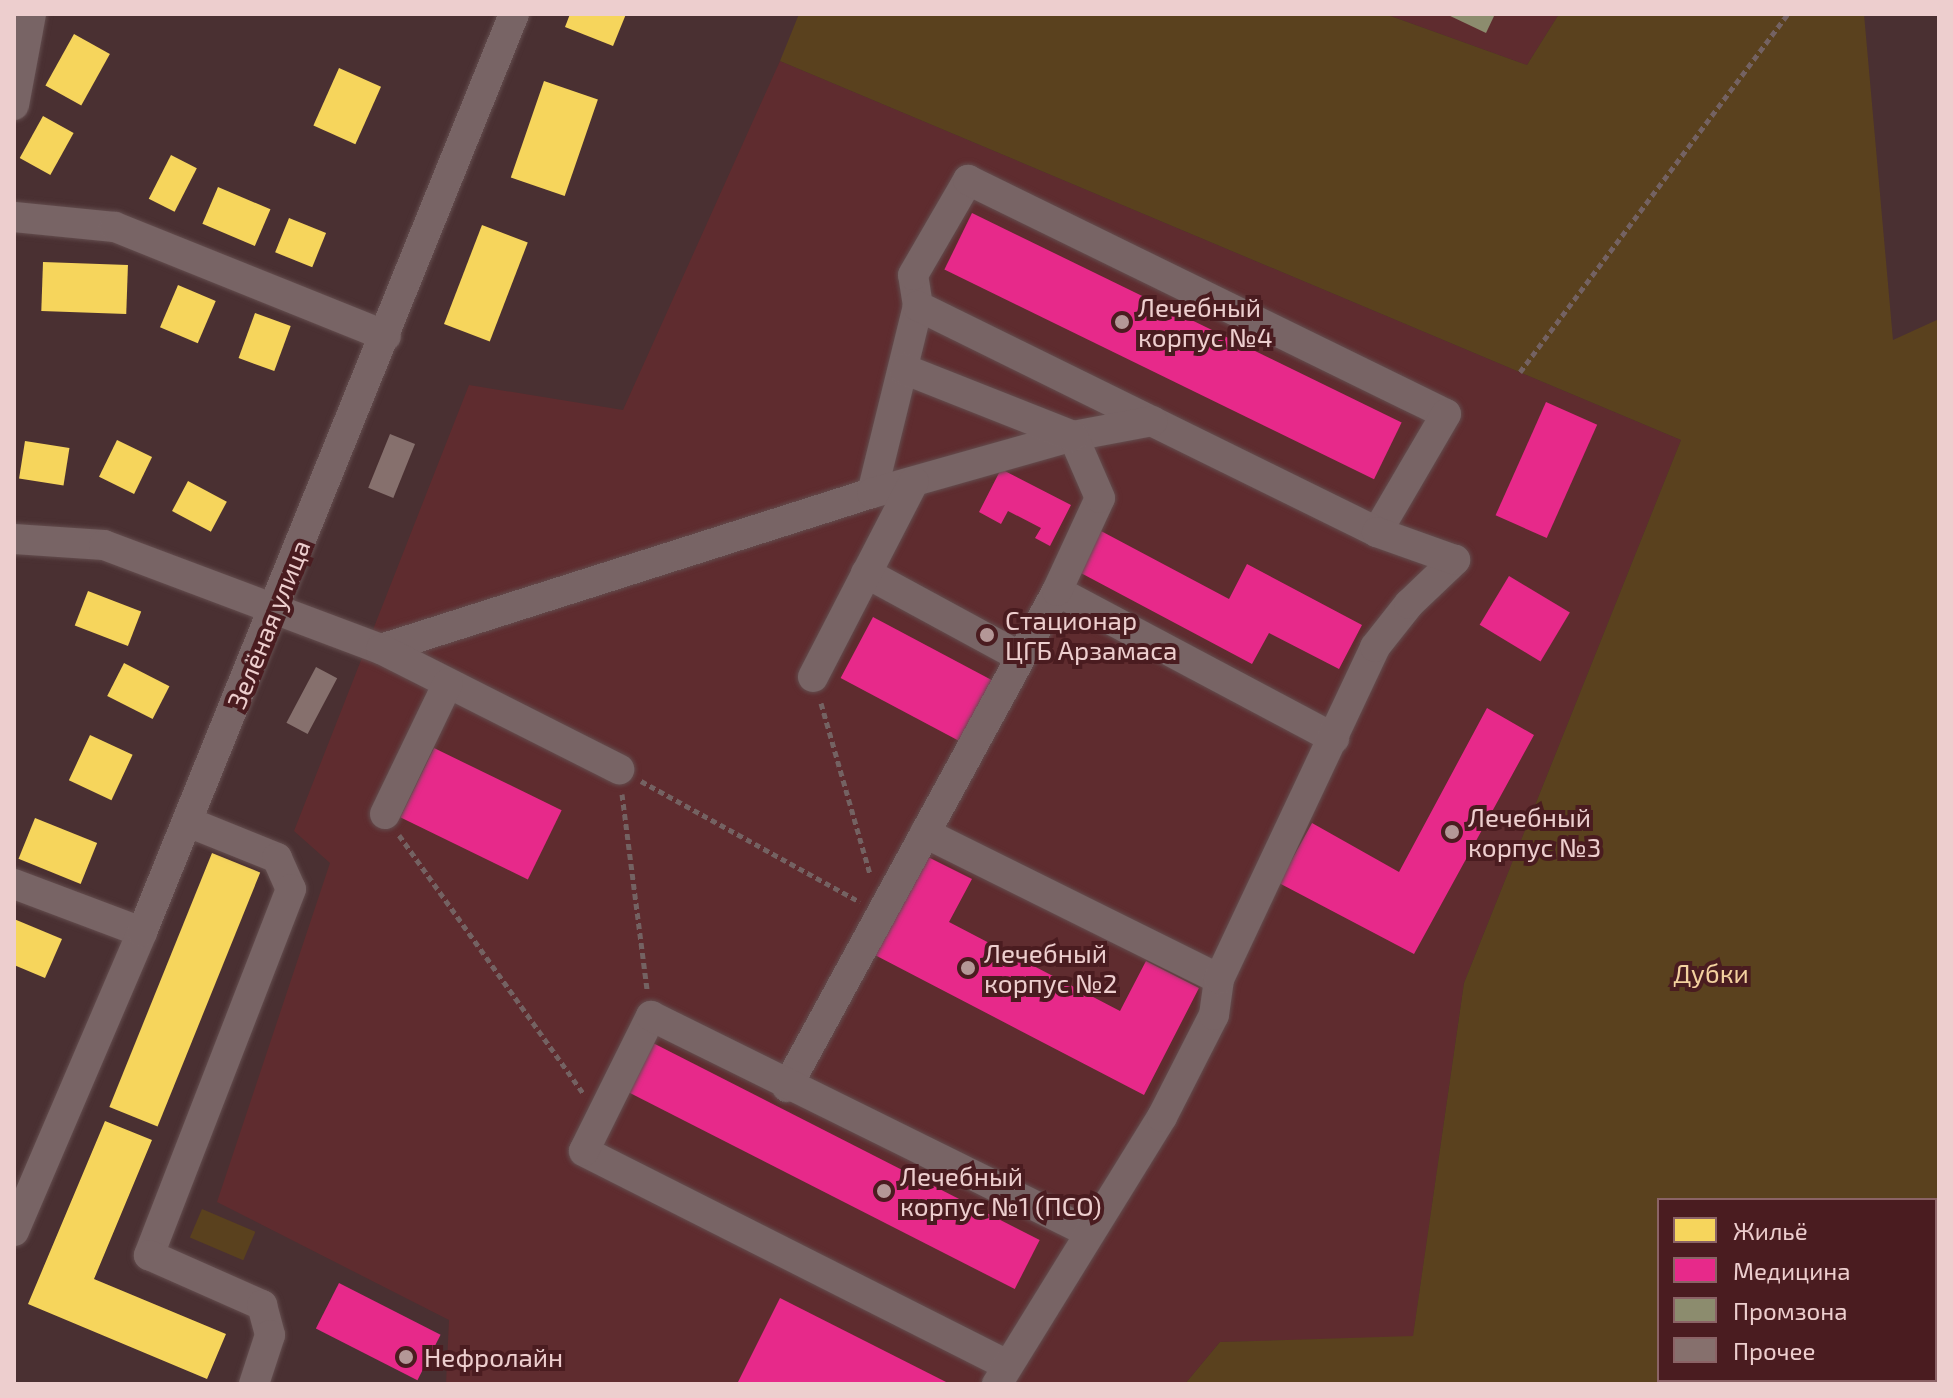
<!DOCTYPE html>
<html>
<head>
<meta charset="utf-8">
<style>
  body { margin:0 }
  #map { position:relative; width:1953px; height:1398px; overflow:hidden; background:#4a3032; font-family:"Exo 2",sans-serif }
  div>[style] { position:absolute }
  .built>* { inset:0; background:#5f2c2f }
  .green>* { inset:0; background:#5a411e; transform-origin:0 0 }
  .homes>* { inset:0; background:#f6d55c; transform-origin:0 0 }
  .health>* { inset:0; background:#e7298a; transform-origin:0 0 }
  .industry>* { inset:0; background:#8c8c6e }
  .building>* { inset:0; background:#86706d; transform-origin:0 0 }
  .path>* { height:5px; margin-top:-2.5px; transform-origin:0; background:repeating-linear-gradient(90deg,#746262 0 6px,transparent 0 10px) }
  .roads { filter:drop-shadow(0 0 2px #634d4e) drop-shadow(0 0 2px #634d4e) }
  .minor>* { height:30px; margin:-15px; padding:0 15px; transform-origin:15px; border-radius:15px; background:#786465 }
  .dots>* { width:22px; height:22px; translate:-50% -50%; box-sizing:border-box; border:4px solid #4a1c20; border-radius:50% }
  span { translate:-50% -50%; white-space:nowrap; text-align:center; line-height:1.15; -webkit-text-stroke:8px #4a1c20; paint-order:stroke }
  .poi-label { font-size:26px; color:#edcece }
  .left { translate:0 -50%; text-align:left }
  .street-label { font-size:26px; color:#edcece }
  .park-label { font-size:26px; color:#f3d19f }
  .frame { position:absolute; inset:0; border:16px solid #edcece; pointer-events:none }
  .legend { position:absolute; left:1657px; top:1198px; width:280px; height:184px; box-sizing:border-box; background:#4a1c20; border:2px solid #8b6366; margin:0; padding:10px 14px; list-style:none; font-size:24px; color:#edcece }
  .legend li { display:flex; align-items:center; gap:16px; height:40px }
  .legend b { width:40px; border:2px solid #8b6366 }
</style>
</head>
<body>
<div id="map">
  <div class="built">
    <div style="clip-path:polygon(1385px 14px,1559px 14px,1527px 65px)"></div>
    <div style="clip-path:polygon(780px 61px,1681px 440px,1464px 983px,1413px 1337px,1220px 1342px,1185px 1384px,446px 1384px,449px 1320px,217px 1202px,330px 863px,294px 831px,469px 385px,623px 410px)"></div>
  </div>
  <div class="green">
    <div style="clip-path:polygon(evenodd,799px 14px,1385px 14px,1527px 65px,1559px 14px,1864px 14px,1893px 340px,1939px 319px,1939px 1384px,1185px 1384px,1220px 1342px,1413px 1336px,1464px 983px,1681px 440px,780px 61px,799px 14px,1659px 1200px,1935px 1200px,1935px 1380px,1659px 1380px,1659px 1200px)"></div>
    <div style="left:202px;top:1209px;width:58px;height:31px;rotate:23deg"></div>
  </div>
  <div class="homes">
    <div style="clip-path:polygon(570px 14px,626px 14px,613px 46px,565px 27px)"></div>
    <div style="left:74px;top:34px;width:41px;height:59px;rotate:29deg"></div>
    <div style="left:339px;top:68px;width:46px;height:63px;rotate:24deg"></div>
    <div style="left:544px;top:81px;width:57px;height:102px;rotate:19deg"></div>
    <div style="left:43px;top:116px;width:35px;height:48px;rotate:29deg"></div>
    <div style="left:171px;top:155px;width:29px;height:49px;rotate:27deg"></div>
    <div style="left:218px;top:187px;width:57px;height:40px;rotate:23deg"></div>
    <div style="left:289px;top:218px;width:40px;height:37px;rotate:22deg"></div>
    <div style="left:482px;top:225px;width:49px;height:106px;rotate:21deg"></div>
    <div style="left:43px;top:262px;width:85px;height:49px;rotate:2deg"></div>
    <div style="left:178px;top:285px;width:41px;height:46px;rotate:23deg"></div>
    <div style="left:255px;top:313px;width:38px;height:48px;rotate:20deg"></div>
    <div style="left:117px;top:440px;width:39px;height:41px;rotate:26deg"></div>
    <div style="left:25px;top:441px;width:45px;height:38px;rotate:9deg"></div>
    <div style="left:188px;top:481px;width:44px;height:34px;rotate:28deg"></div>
    <div style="left:88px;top:591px;width:57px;height:37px;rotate:21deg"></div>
    <div style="left:124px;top:663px;width:51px;height:37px;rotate:27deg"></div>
    <div style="left:90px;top:735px;width:47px;height:50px;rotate:25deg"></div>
    <div style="left:35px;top:818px;width:67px;height:44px;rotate:22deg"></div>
    <div style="left:212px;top:853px;width:52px;height:274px;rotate:22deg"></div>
    <div style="clip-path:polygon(14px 919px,62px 939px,45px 978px,14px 965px)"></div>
    <div style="clip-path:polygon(105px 1121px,152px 1140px,94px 1279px,226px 1334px,207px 1379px,28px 1304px)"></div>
  </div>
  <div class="health">
    <div style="left:972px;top:213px;width:478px;height:63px;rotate:26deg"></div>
    <div style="left:1546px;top:402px;width:56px;height:124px;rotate:24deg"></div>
    <div style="clip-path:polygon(1001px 469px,1071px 505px,1050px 546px,1035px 538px,1041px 528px,1008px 511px,1001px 524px,979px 512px)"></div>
    <div style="clip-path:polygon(1101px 531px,1229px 599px,1247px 564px,1362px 625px,1339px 669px,1269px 633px,1252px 664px,1079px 572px)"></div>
    <div style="left:1509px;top:576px;width:71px;height:57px;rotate:31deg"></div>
    <div style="left:873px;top:617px;width:137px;height:69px;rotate:28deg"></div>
    <div style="clip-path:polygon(1487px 708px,1534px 735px,1414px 954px,1279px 883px,1312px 823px,1399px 872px)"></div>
    <div style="left:434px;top:748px;width:142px;height:77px;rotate:26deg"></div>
    <div style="clip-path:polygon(924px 855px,972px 879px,949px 922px,1120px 1011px,1146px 961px,1199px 988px,1144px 1095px,873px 954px)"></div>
    <div style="left:653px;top:1043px;width:434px;height:55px;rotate:27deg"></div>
    <div style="left:339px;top:1283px;width:114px;height:51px;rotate:27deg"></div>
    <div style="clip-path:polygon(780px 1298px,950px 1384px,737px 1384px)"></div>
  </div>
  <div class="industry">
    <div style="clip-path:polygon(1446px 14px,1495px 14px,1486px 33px)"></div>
  </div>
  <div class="building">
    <div style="left:390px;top:434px;width:27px;height:58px;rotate:22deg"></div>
    <div style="left:316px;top:667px;width:24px;height:63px;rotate:28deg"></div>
  </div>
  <div class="path">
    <div style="left:1520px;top:372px;width:447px;rotate:-53.2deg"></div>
    <div style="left:821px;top:703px;width:178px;rotate:74deg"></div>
    <div style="left:641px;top:781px;width:250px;rotate:28.9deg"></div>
    <div style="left:622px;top:794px;width:198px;rotate:82.7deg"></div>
    <div style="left:399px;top:835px;width:318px;rotate:54.5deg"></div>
  </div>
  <div class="roads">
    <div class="minor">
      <div style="left:14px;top:105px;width:93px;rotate:-79.4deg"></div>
      <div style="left:14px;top:217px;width:101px;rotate:5.7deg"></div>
      <div style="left:115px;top:227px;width:292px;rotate:21.9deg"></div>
      <div style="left:872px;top:493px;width:193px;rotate:-76.2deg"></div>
      <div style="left:918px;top:306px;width:31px;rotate:-99deg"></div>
      <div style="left:913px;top:275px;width:110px;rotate:-59.9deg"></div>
      <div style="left:968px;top:180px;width:532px;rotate:26.08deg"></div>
      <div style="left:1446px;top:414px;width:137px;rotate:120.3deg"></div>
      <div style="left:1377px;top:532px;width:512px;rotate:-153.79deg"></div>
      <div style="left:14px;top:539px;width:90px;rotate:3.8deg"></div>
      <div style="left:104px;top:545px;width:296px;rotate:20.6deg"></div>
      <div style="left:381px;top:649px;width:515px;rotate:-17.63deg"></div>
      <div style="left:872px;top:493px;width:209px;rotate:-15.8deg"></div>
      <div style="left:1073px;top:436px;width:81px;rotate:-10.6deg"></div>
      <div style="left:866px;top:573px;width:176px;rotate:28.5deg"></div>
      <div style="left:1057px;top:591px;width:314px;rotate:28deg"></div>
      <div style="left:381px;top:649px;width:267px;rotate:26.8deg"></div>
      <div style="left:813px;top:677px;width:220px;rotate:-62.7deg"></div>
      <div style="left:385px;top:814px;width:145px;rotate:-64.3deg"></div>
      <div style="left:188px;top:822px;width:96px;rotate:22deg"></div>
      <div style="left:277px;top:858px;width:34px;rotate:66deg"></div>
      <div style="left:291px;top:889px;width:393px;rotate:111.2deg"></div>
      <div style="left:149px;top:1255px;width:124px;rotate:23.9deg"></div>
      <div style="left:262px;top:1305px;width:31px;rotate:75deg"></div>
      <div style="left:270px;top:1335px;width:52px;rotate:108.1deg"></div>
      <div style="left:925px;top:833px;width:328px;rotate:26.4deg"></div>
      <div style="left:14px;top:884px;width:137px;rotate:20.6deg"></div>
      <div style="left:787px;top:1087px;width:565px;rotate:-61.44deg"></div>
      <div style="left:1057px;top:591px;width:102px;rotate:-65.2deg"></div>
      <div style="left:1100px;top:498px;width:68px;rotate:-113.5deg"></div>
      <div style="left:1073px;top:436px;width:182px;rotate:-158.4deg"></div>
      <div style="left:14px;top:1231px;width:325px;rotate:-66.8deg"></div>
      <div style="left:142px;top:932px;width:991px;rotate:-67.94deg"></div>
      <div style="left:1007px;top:1365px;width:474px;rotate:-153.2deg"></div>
      <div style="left:584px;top:1151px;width:151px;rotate:-63.6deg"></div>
      <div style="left:651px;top:1016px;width:488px;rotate:26.3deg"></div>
      <div style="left:997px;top:1384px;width:314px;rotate:-58.3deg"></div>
      <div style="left:1162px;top:1117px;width:114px;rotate:-63deg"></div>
      <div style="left:1214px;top:1015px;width:36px;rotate:-82deg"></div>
      <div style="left:1219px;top:979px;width:367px;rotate:-64.8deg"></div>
      <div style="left:1375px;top:647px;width:55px;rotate:-51.7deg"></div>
      <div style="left:1409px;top:604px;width:64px;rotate:-43.7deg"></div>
      <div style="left:1455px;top:560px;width:83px;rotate:-160.3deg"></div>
    </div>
  </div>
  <div class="dots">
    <div style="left:1122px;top:322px;background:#b49797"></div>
    <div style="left:987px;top:635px;background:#b49797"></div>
    <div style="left:1452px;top:832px;background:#b49797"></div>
    <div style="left:968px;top:968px;background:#b49797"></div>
    <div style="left:884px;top:1191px;background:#b49797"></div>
    <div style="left:406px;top:1357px;background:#b49797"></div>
  </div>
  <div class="poi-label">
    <span class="left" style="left:1138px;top:322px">Лечебный<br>корпус №4</span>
    <span class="left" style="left:1005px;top:635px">Стационар<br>ЦГБ Арзамаса</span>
    <span class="left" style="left:1468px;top:832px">Лечебный<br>корпус №3</span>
    <span class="left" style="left:984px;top:968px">Лечебный<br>корпус №2</span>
    <span class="left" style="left:900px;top:1191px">Лечебный<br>корпус №1 (ПСО)</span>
    <span class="left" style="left:424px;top:1357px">Нефролайн</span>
  </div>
  <div class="street-label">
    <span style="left:268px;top:624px;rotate:-68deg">Зелёная улица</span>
  </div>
  <div class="park-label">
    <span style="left:1711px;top:973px">Дубки</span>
  </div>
  <div class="frame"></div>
  <ul class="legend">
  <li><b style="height:22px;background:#f6d55c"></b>Жильё</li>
  <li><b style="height:22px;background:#e7298a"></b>Медицина</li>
  <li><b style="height:22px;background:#8c8c6e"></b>Промзона</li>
  <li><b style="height:22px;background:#86706d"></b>Прочее</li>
  </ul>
</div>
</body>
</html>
